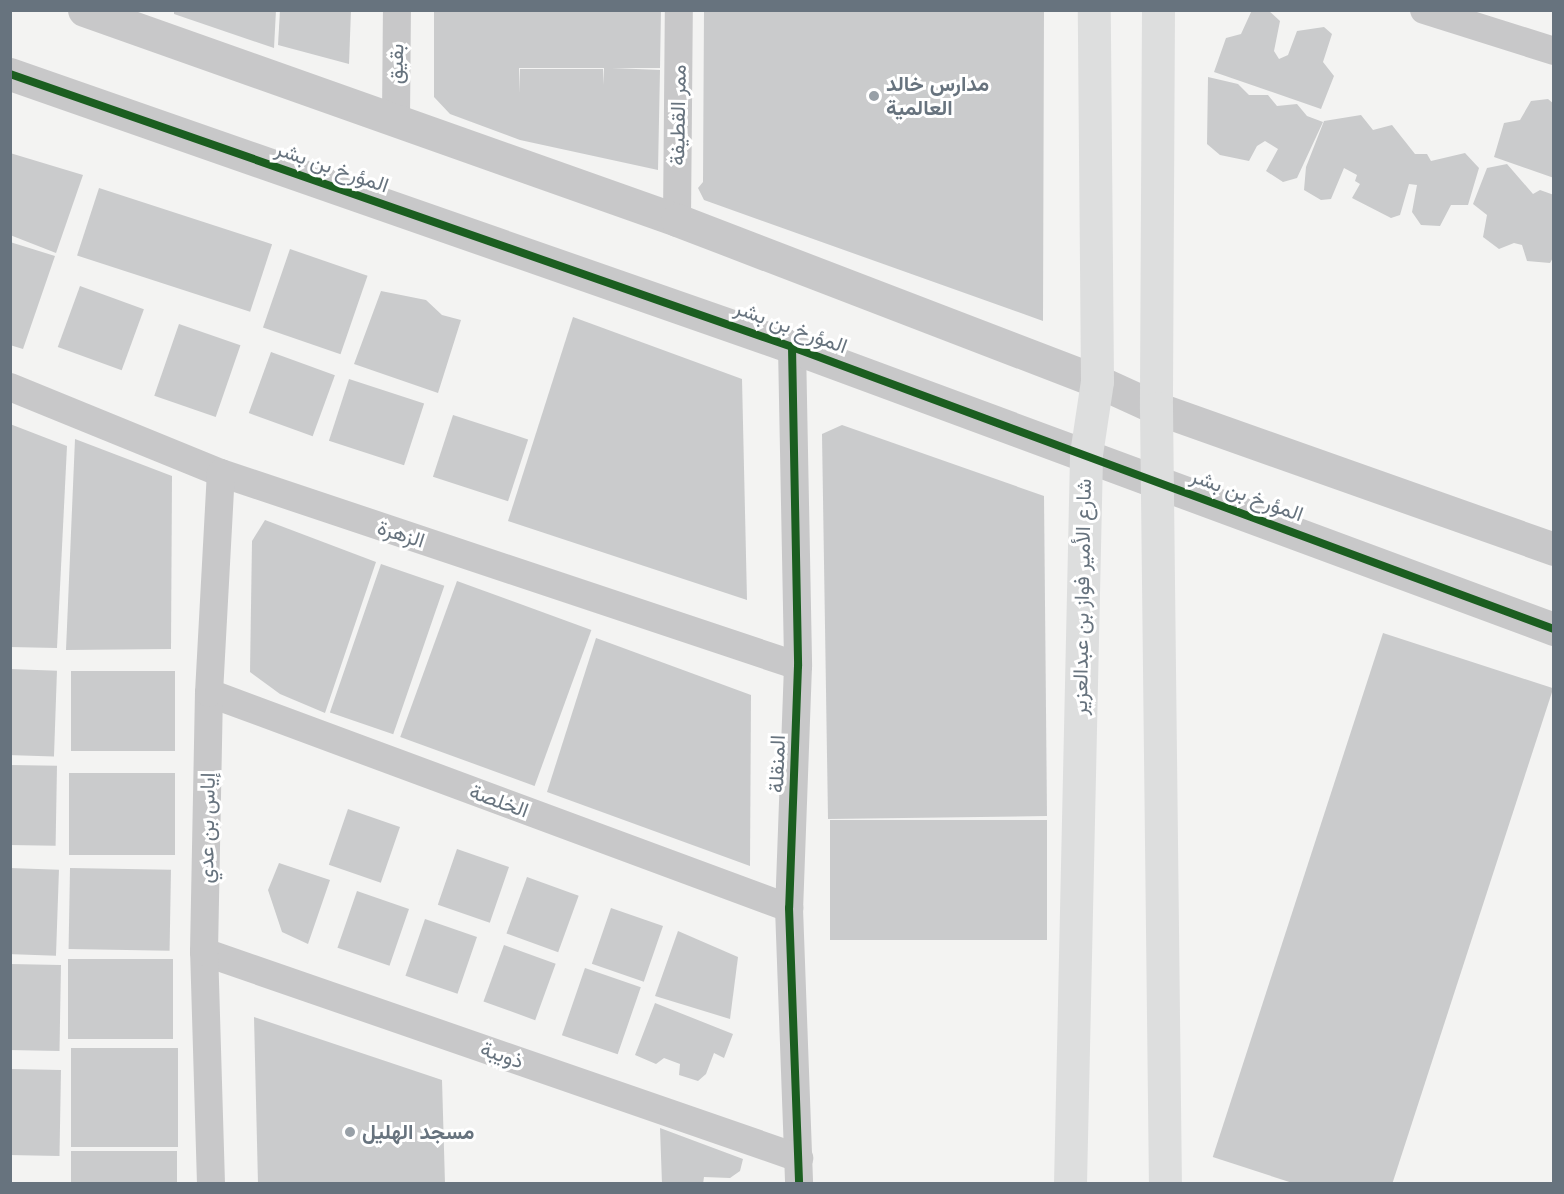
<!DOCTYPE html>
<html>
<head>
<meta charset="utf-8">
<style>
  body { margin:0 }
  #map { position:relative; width:1564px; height:1194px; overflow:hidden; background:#f3f3f2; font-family:Montserrat,Vazirmatn,sans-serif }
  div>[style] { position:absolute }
  .building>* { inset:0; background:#cacbcc; transform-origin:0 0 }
  .minor>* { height:28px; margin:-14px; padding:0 14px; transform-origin:14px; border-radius:14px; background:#c8c8c9 }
  .tertiary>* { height:33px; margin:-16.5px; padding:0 16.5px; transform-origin:16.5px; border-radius:16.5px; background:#c8c8c9 }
  .secondary>* { height:33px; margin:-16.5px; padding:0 16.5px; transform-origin:16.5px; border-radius:16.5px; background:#dddede }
  .cycleway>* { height:8px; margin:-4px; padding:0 4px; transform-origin:4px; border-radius:4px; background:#1b5e20 }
  .dots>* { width:16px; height:16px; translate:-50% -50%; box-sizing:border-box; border:3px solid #fff; border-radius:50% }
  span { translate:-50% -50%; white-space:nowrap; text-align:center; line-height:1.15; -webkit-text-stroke:6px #fff; paint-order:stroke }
  .street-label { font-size:21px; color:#67737e }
  .poi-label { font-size:21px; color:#67737e; font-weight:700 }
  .left { translate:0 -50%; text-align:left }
  .frame { position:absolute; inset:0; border:12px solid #67737e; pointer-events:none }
</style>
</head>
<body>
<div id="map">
  <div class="building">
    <div style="clip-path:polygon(174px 10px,276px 10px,274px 48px,174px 14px)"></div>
    <div style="clip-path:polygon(280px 10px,351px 10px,349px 64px,278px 45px)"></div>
    <div style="clip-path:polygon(evenodd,434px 10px,661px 10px,660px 68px,612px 68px,660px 70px,658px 170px,520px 140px,450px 114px,434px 97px,434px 10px,519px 68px,604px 68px,604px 85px,603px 69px,520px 69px,520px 93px,519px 68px)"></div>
    <div style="clip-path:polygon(704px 10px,1044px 10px,1043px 321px,704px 200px,698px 188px,703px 182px)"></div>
    <div style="clip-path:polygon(1252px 10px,1268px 10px,1280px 21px,1274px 51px,1279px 59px,1288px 55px,1297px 31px,1324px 27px,1332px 34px,1323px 62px,1334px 76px,1321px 109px,1214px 72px,1226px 38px,1241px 34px)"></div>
    <div style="clip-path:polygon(1208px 77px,1238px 84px,1249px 95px,1268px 95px,1277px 106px,1297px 104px,1307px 116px,1323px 122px,1297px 178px,1283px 182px,1266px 171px,1278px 149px,1265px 141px,1257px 146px,1249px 161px,1220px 155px,1207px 144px)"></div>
    <div style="clip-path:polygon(1548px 99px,1554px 104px,1554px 178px,1494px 157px,1504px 123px,1520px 120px,1531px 101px)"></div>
    <div style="clip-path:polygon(1361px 115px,1373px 130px,1392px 125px,1415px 154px,1427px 154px,1431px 161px,1465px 153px,1479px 168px,1468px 205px,1451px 205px,1440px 226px,1421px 225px,1412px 212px,1417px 185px,1409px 184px,1400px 215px,1391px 218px,1352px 198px,1360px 184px,1355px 181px,1357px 175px,1344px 168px,1331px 199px,1321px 200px,1304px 190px,1306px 167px,1324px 121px)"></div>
    <div style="clip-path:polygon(10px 153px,83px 175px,56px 253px,10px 235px)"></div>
    <div style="clip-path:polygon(1507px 164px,1533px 194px,1540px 190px,1554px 195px,1554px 256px,1550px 263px,1527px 261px,1522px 245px,1514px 243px,1499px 249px,1483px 237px,1487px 215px,1473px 204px,1487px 168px)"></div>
    <div style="left:99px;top:188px;width:182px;height:71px;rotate:18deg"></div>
    <div style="clip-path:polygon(10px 242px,55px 256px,23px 349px,10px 345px)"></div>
    <div style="left:290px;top:249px;width:82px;height:83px;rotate:19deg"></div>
    <div style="left:80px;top:286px;width:68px;height:65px;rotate:20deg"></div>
    <div style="clip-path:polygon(381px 291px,426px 300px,442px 315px,461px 320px,438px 393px,354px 364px)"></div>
    <div style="clip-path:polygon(573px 317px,742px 379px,747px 600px,508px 521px)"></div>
    <div style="left:179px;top:324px;width:65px;height:76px;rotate:19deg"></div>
    <div style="left:271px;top:352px;width:68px;height:65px;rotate:20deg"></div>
    <div style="left:349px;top:379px;width:79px;height:65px;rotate:18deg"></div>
    <div style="left:453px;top:415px;width:79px;height:65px;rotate:18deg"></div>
    <div style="clip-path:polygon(10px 424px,67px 446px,57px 648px,10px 647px)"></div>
    <div style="clip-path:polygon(842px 425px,1044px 496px,1047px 816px,828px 819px,822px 434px)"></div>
    <div style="clip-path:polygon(75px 439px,172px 476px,171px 649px,66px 650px)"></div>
    <div style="clip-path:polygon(265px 520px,376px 562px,325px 713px,280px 694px,250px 672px,252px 541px)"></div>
    <div style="left:381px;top:564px;width:67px;height:157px;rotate:19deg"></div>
    <div style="left:457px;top:581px;width:143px;height:166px;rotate:20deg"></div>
    <div style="left:1383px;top:633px;width:179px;height:551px;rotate:18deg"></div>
    <div style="clip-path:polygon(596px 638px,751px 695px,750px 866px,547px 792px)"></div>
    <div style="left:10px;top:669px;width:47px;height:86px;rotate:2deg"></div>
    <div style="left:71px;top:671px;width:104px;height:80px"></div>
    <div style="left:10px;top:765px;width:47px;height:80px;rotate:1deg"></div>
    <div style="left:175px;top:773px;width:82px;height:106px;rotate:90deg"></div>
    <div style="left:348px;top:809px;width:55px;height:59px;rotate:19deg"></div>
    <div style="left:1047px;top:820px;width:120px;height:217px;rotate:90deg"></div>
    <div style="left:457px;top:849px;width:55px;height:59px;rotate:19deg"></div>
    <div style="clip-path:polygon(279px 863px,330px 880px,308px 944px,282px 932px,268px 890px)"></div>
    <div style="left:10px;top:868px;width:49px;height:86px;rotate:2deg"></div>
    <div style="left:70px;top:868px;width:101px;height:81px;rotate:1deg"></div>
    <div style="left:527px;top:877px;width:55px;height:60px;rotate:20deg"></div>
    <div style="left:357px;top:891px;width:55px;height:60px;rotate:19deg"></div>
    <div style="left:611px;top:908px;width:55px;height:59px;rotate:19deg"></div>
    <div style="left:425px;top:919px;width:55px;height:60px;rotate:19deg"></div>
    <div style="clip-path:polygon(678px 931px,738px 957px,730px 1019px,655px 996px)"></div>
    <div style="left:504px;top:945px;width:55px;height:60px;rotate:20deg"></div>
    <div style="left:68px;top:959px;width:105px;height:80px"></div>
    <div style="left:10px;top:964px;width:51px;height:86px;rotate:1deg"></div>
    <div style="left:585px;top:968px;width:59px;height:71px;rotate:19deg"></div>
    <div style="clip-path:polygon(655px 1003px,733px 1034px,724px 1058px,714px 1053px,706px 1074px,698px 1081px,679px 1075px,680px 1064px,664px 1058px,656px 1064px,635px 1055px)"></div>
    <div style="clip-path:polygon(254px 1017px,442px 1080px,445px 1184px,258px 1184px)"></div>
    <div style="left:71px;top:1048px;width:107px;height:99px"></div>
    <div style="left:10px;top:1069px;width:51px;height:86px;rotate:1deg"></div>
    <div style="clip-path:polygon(660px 1128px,743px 1159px,740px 1171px,730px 1178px,704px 1177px,703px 1184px,662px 1184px)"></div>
    <div style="left:71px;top:1151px;width:106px;height:33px"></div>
  </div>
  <div class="minor">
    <div style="left:1424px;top:10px;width:136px;rotate:17.5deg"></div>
    <div style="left:396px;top:118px;width:108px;rotate:-89.5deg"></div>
    <div style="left:677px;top:220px;width:210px;rotate:-89.5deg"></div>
    <div style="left:792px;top:347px;width:319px;rotate:88.9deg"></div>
    <div style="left:798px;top:666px;width:242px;rotate:92.1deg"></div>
    <div style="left:789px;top:908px;width:276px;rotate:87.9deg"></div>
    <div style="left:10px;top:387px;width:228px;rotate:22.2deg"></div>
    <div style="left:221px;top:473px;width:608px;rotate:18.49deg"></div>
    <div style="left:209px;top:693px;width:619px;rotate:20.34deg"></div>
    <div style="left:204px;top:952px;width:630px;rotate:19.1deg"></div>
    <div style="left:211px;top:1184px;width:232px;rotate:-91.7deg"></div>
    <div style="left:204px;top:952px;width:259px;rotate:-88.9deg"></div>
    <div style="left:209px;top:693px;width:220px;rotate:-86.9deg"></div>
  </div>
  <div class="tertiary">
    <div style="left:84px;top:10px;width:629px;rotate:19.5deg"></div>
    <div style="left:677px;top:220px;width:450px;rotate:21deg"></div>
    <div style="left:1097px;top:381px;width:65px;rotate:24.6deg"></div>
    <div style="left:1156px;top:408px;width:422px;rotate:19.5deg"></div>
    <div style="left:10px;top:74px;width:828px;rotate:19.24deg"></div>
    <div style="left:792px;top:347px;width:813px;rotate:20.31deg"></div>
  </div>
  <div class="secondary">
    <div style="left:1158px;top:10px;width:398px;rotate:90.3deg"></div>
    <div style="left:1156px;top:408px;width:776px;rotate:89.34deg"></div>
    <div style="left:1070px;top:1184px;width:730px;rotate:-88.74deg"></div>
    <div style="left:1086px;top:454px;width:74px;rotate:-81.4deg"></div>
    <div style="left:1097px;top:381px;width:371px;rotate:-90.5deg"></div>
  </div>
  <div class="cycleway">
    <div style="left:10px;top:74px;width:828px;rotate:19.24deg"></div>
    <div style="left:792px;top:347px;width:813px;rotate:20.31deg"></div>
    <div style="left:792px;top:347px;width:319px;rotate:88.9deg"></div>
    <div style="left:798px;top:666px;width:242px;rotate:92.1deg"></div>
    <div style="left:789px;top:908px;width:276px;rotate:87.9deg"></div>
  </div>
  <div class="dots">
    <div style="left:874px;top:96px;background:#98a0a7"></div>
    <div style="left:350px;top:1132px;background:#98a0a7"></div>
  </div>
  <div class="street-label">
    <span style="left:396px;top:64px;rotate:-89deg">بقيق</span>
    <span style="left:678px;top:115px;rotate:-89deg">ممر القطيفة</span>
    <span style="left:332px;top:167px;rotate:19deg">المؤرخ بن بشر</span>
    <span style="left:791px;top:327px;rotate:20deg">المؤرخ بن بشر</span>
    <span style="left:1247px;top:495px;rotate:20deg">المؤرخ بن بشر</span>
    <span style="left:401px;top:534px;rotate:18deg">الزهرة</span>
    <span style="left:1082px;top:597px;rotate:-89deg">شارع الأمير فواز بن عبدالعزير</span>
    <span style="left:777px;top:764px;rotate:-88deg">المنقلة</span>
    <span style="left:499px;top:801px;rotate:20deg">الخلصة</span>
    <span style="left:207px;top:828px;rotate:-89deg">إياس بن عدي</span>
    <span style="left:502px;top:1055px;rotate:19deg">ذويبة</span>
  </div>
  <div class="poi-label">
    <span class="left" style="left:886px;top:96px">مدارس خالد<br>العالمية</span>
    <span class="left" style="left:362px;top:1132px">مسجد الهليل</span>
  </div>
  <div class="frame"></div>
</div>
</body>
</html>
